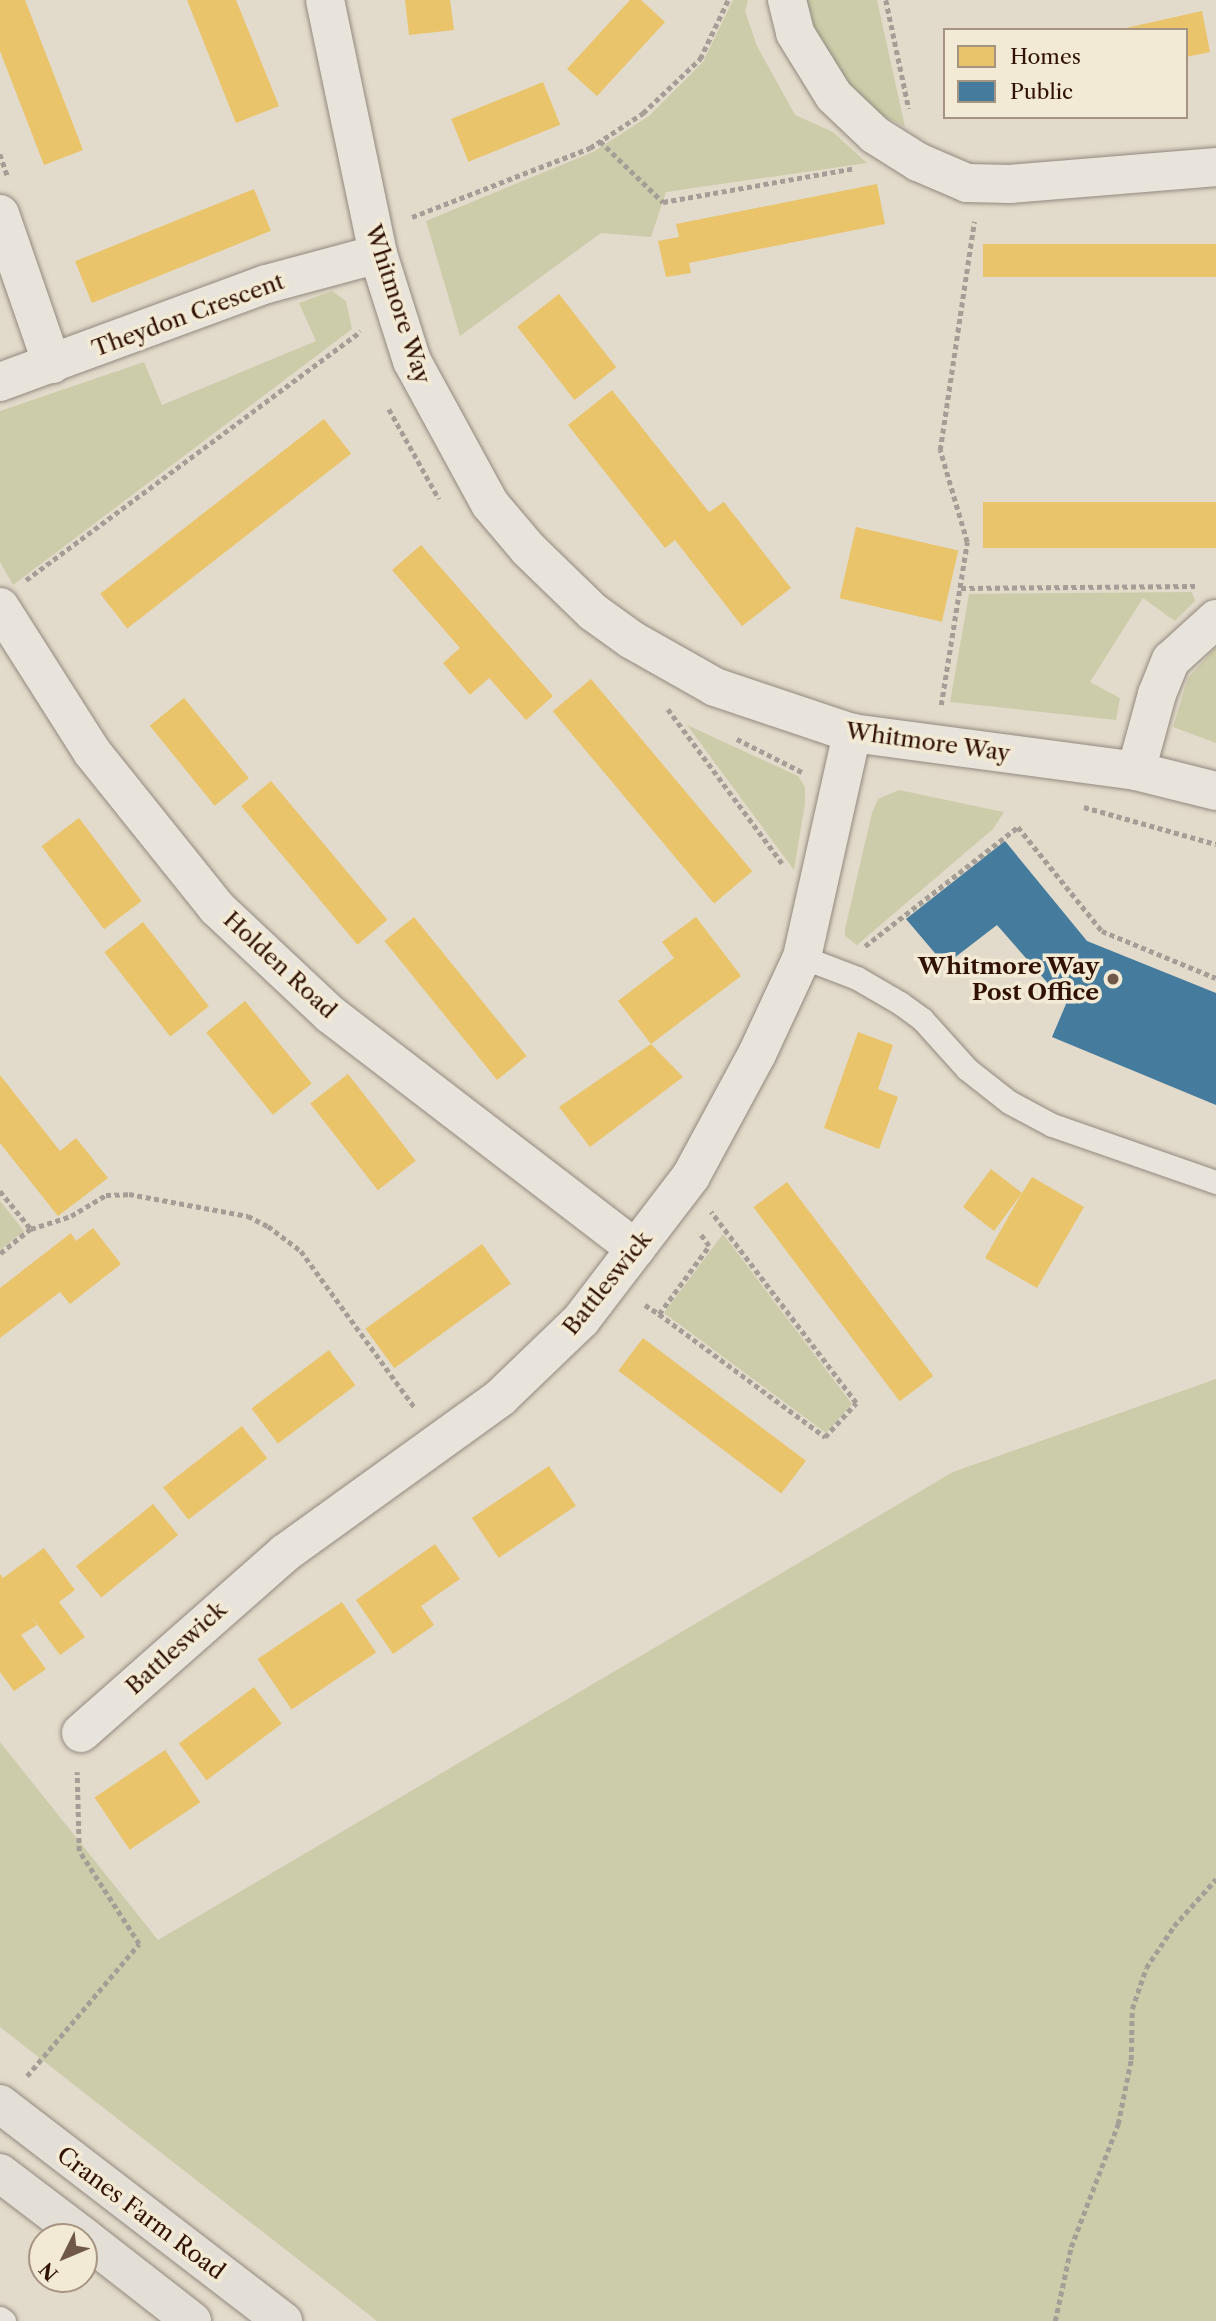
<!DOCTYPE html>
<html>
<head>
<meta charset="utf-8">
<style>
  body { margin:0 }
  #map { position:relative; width:1216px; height:2321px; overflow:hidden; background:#e2daca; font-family:"Libre Caslon Text",serif }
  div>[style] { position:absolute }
  .green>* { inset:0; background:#cdccaa }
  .homes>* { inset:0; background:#e9c46a; transform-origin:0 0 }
  .public>* { inset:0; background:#457b9d }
  .path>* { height:4.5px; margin-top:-2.25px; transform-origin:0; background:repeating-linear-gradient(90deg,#a49e96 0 5px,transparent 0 8.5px) }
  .roads { filter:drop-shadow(0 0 2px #92897e) drop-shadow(0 0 2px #92897e) }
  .service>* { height:23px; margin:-11.5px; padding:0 11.5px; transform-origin:11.5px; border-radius:11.5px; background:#e8e4dc }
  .minor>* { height:38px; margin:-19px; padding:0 19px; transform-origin:19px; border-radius:19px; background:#e8e4dc }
  .tertiary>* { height:38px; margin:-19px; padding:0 19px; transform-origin:19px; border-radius:19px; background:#e8e4dc }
  .primary>* { height:38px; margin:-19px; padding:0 19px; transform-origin:19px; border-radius:19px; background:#e4dfd6 }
  .dots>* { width:19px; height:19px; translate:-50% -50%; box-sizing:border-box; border:4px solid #f3ead5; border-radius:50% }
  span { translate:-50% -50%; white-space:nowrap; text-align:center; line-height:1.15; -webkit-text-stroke:7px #f3ead5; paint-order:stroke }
  .street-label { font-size:23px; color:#311202 }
  .poi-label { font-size:23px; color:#311202; font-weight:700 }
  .right { translate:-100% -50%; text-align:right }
  .legend { position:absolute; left:943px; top:28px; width:245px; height:91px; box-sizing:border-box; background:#f3ead5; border:2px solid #a59481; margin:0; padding:9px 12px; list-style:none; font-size:21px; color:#311202 }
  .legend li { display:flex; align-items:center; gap:14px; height:35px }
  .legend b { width:35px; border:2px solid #a59481 }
  .north { position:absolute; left:28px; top:2223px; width:70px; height:70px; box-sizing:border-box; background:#f3ead5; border:2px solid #a59481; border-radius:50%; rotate:227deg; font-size:19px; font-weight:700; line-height:28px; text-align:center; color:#311202 }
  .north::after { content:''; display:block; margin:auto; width:24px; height:32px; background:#6f5848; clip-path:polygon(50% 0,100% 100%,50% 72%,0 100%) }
</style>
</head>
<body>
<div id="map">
  <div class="green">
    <div style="clip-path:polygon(733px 0,748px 0,745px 11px,757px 46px,795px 115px,833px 132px,867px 163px,666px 192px,651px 237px,601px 233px,460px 336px,426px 221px,593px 152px,649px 116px,703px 62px)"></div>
    <div style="clip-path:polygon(803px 0,877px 0,905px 127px,868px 108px,827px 58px,806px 17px)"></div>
    <div style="clip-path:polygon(332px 291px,346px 301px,352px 329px,13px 585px,0 562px,0 411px,144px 362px,162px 405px,316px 341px,299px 303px)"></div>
    <div style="clip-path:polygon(1192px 592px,1195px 601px,1175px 621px,1143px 598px,1090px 682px,1120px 698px,1116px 720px,950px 702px,969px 594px)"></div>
    <div style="clip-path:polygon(1216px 647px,1216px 743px,1173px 727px,1188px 678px)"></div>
    <div style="clip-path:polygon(687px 725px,798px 776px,805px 787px,805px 804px,794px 870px)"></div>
    <div style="clip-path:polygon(899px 790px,1004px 812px,993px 829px,857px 945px,845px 936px,845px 929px,872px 813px,878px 799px)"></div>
    <div style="clip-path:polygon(0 1201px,24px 1231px,0 1250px)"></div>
    <div style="clip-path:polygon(723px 1234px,852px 1404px,826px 1433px,664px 1313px)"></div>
    <div style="clip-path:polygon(1216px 1379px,1216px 2321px,377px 2321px,0 2027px,0 1742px,158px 1940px,953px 1472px)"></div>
  </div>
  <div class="homes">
    <div style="clip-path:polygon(0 0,25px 0,83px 150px,44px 165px,0 51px)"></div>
    <div style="clip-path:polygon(187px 0,236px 0,279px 106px,236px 123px)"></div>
    <div style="clip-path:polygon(405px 0,450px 0,454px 30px,409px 35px)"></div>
    <div style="clip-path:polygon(630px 0,641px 0,665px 22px,597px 96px,567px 69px)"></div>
    <div style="clip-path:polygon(1202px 11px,1210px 52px,1186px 57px,1186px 30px,1117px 30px)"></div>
    <div style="left:543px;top:82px;width:46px;height:99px;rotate:68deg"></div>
    <div style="clip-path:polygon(877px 184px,885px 224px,689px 263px,691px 273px,666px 277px,658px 241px,679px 237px,676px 224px)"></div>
    <div style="left:254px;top:189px;width:45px;height:193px;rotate:68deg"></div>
    <div style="left:1216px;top:244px;width:33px;height:233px;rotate:90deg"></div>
    <div style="left:559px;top:294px;width:93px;height:53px;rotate:52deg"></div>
    <div style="clip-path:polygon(612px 390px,709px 512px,724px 502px,791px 588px,742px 626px,675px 540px,665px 548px,568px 425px)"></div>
    <div style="left:324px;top:419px;width:44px;height:284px;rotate:52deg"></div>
    <div style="left:1216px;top:502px;width:46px;height:233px;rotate:90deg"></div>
    <div style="left:856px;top:527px;width:105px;height:73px;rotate:13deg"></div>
    <div style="clip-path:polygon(421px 545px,553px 696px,526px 720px,489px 678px,470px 695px,443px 663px,460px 648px,392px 570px)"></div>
    <div style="left:591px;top:679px;width:251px;height:50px;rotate:50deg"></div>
    <div style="left:184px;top:698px;width:103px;height:44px;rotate:51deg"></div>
    <div style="left:271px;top:781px;width:181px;height:39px;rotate:50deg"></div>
    <div style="left:79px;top:818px;width:104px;height:47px;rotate:53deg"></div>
    <div style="left:414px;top:917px;width:179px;height:38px;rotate:51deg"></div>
    <div style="clip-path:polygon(696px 917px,741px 976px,651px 1044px,618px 1001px,674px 958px,662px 942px)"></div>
    <div style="left:143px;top:922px;width:107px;height:49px;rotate:52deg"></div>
    <div style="left:245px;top:1001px;width:106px;height:50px;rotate:51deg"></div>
    <div style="clip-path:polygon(858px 1032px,893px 1045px,878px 1089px,898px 1097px,879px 1149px,824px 1128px)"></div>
    <div style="clip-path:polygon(651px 1044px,683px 1077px,590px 1147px,559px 1107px)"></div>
    <div style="left:348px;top:1074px;width:110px;height:48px;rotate:52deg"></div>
    <div style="clip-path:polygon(0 1075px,60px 1151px,76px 1138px,108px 1178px,58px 1216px,0 1143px)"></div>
    <div style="clip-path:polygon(991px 1169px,1022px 1193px,1032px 1177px,1084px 1207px,1037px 1288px,985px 1258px,1022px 1193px,994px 1231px,963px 1207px)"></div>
    <div style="left:787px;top:1182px;width:243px;height:42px;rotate:53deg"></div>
    <div style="clip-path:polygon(93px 1228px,121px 1264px,70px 1304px,60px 1292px,0 1338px,0 1288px,71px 1233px,76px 1241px)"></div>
    <div style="left:482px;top:1244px;width:49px;height:144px;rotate:54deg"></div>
    <div style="left:643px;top:1338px;width:204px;height:41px;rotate:37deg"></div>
    <div style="left:329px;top:1350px;width:44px;height:97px;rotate:53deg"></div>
    <div style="left:242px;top:1426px;width:41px;height:100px;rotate:52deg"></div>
    <div style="left:549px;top:1466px;width:48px;height:93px;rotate:56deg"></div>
    <div style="left:153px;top:1504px;width:40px;height:99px;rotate:51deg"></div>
    <div style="clip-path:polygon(435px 1544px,460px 1579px,421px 1606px,434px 1625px,393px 1654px,356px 1600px)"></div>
    <div style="clip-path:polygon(44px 1548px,75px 1590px,59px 1602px,85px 1637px,60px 1655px,28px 1612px,37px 1625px,21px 1635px,46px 1669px,14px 1691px,0 1672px,0 1574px,3px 1578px)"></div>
    <div style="left:342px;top:1602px;width:61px;height:102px;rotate:56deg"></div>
    <div style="left:254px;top:1687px;width:46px;height:94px;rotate:53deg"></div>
    <div style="left:165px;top:1750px;width:63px;height:85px;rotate:56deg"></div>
  </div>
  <div class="public">
    <div style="clip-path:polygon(1005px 841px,1087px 941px,1216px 993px,1216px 1105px,1052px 1037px,1066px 1004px,997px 925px,945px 965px,906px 919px)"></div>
  </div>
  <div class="path">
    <div style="left:886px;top:0;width:111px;rotate:78.1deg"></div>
    <div style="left:600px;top:141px;width:88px;rotate:44.1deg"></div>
    <div style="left:663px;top:202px;width:195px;rotate:-10deg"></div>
    <div style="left:0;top:154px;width:24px;rotate:71deg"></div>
    <div style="left:412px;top:217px;width:191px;rotate:-21.2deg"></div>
    <div style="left:590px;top:148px;width:64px;rotate:-33.4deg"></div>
    <div style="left:643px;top:113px;width:79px;rotate:-43.5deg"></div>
    <div style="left:700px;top:59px;width:65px;rotate:-64.6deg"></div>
    <div style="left:389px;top:409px;width:103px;rotate:60.9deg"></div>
    <div style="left:26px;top:580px;width:417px;rotate:-36.6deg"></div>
    <div style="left:961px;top:588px;width:234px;rotate:-0.5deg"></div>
    <div style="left:941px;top:705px;width:165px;rotate:-80.9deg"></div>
    <div style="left:967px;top:542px;width:96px;rotate:-106.4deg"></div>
    <div style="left:940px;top:450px;width:231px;rotate:-81.5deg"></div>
    <div style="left:668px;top:709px;width:192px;rotate:53.5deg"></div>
    <div style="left:737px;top:739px;width:75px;rotate:26.9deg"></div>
    <div style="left:1084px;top:807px;width:137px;rotate:15.7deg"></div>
    <div style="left:865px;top:946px;width:194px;rotate:-37.9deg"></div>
    <div style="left:1018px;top:827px;width:134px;rotate:51.1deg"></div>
    <div style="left:1102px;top:931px;width:123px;rotate:22.4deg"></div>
    <div style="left:0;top:1191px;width:49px;rotate:50.8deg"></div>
    <div style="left:31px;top:1229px;width:40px;rotate:141deg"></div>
    <div style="left:31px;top:1229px;width:42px;rotate:-18deg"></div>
    <div style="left:71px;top:1216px;width:41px;rotate:-31deg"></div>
    <div style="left:106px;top:1195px;width:23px;rotate:-2deg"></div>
    <div style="left:129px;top:1194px;width:121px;rotate:10.5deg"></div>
    <div style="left:248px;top:1216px;width:22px;rotate:27deg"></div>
    <div style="left:268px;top:1226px;width:41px;rotate:37.1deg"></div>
    <div style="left:301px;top:1251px;width:195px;rotate:54deg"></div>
    <div style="left:645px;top:1305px;width:17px;rotate:33deg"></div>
    <div style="left:659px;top:1314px;width:84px;rotate:-53.7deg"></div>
    <div style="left:709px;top:1246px;width:17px;rotate:-126deg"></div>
    <div style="left:659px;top:1314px;width:207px;rotate:36.5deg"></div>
    <div style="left:825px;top:1437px;width:46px;rotate:-47.6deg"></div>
    <div style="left:856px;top:1403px;width:240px;rotate:-127.2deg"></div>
    <div style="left:27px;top:2076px;width:173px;rotate:-49.7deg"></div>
    <div style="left:139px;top:1944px;width:111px;rotate:-122.8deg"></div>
    <div style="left:79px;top:1851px;width:79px;rotate:-91.5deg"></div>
    <div style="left:1055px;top:2321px;width:76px;rotate:-77.8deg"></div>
    <div style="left:1071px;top:2247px;width:132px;rotate:-69.1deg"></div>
    <div style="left:1118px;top:2124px;width:65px;rotate:-78.5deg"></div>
    <div style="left:1131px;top:2060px;width:51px;rotate:-88.9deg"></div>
    <div style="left:1132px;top:2009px;width:43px;rotate:-71.1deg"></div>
    <div style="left:1146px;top:1968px;width:50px;rotate:-56.3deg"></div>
    <div style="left:1174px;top:1926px;width:63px;rotate:-48.2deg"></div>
  </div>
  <div class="roads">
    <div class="service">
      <div style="left:802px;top:957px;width:59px;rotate:20.9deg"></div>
      <div style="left:857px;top:978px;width:50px;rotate:30.2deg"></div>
      <div style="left:900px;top:1003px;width:27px;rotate:36deg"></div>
      <div style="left:922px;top:1019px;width:67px;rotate:48deg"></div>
      <div style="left:967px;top:1069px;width:53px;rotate:38.2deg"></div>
      <div style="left:1009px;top:1102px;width:49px;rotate:28.1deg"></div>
      <div style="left:1052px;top:1125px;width:174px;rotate:19.2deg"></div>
      <div style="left:0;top:2318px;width:5px;rotate:37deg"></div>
    </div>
    <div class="minor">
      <div style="left:787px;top:0;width:34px;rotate:76deg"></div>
      <div style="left:795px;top:33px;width:74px;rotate:58.2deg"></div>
      <div style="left:834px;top:96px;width:57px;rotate:43.6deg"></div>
      <div style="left:875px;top:135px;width:51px;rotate:32.1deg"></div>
      <div style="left:918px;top:162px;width:53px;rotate:23.2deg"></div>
      <div style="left:967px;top:183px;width:43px;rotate:1.3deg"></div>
      <div style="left:1010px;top:184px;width:207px;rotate:-4.7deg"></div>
      <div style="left:0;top:214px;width:159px;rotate:70.9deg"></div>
      <div style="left:0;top:382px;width:284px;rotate:-20.2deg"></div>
      <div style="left:267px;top:284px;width:115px;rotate:-15.1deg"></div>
      <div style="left:0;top:607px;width:172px;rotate:57.6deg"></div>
      <div style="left:92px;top:752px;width:200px;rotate:51.3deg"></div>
      <div style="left:217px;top:908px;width:156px;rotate:43.2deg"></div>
      <div style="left:331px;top:1015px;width:384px;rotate:37.5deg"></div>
      <div style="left:1136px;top:771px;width:80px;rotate:-74.7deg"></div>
      <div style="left:1157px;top:694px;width:37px;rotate:-68deg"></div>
      <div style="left:1171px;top:660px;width:61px;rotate:-42.3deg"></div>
      <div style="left:81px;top:1733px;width:272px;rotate:-41.4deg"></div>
      <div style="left:285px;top:1553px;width:266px;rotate:-35.8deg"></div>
      <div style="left:501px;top:1397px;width:111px;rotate:-43.9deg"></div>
      <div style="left:581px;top:1320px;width:181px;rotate:-52.6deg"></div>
      <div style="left:691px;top:1176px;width:139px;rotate:-61.6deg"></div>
      <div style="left:757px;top:1054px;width:107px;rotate:-65.1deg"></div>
      <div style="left:802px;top:957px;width:230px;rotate:-77.4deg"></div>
    </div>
    <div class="tertiary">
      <div style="left:325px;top:0;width:259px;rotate:78.2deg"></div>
      <div style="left:378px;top:254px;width:112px;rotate:72.4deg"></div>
      <div style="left:412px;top:361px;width:163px;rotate:61.4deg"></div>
      <div style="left:490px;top:504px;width:59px;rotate:49.8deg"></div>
      <div style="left:528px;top:549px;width:91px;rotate:44.1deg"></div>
      <div style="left:593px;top:612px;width:48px;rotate:35.7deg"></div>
      <div style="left:632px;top:640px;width:95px;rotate:29.5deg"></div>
      <div style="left:715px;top:687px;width:145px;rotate:18.6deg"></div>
      <div style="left:852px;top:733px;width:287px;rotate:7.6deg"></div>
      <div style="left:1136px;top:771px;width:82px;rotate:14deg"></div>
    </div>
    <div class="primary">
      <div style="left:0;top:2104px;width:357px;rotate:37.5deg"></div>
      <div style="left:0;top:2173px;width:106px;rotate:37.3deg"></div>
      <div style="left:84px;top:2237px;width:137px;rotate:37.9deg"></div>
    </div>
  </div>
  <div class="dots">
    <div style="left:1113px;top:979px;background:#6f5848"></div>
  </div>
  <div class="street-label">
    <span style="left:398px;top:304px;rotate:72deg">Whitmore Way</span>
    <span style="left:188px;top:315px;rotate:-20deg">Theydon Crescent</span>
    <span style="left:928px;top:742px;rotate:8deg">Whitmore Way</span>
    <span style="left:280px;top:965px;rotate:43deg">Holden Road</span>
    <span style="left:607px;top:1283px;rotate:-51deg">Battleswick</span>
    <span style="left:176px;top:1648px;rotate:-42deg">Battleswick</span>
    <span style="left:141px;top:2213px;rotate:37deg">Cranes Farm Road</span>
  </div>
  <div class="poi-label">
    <span class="right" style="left:1099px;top:979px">Whitmore Way<br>Post Office</span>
  </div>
  <ul class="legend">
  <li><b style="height:19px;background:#e9c46a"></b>Homes</li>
  <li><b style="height:19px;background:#457b9d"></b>Public</li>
  </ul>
  <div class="north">N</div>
</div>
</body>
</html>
